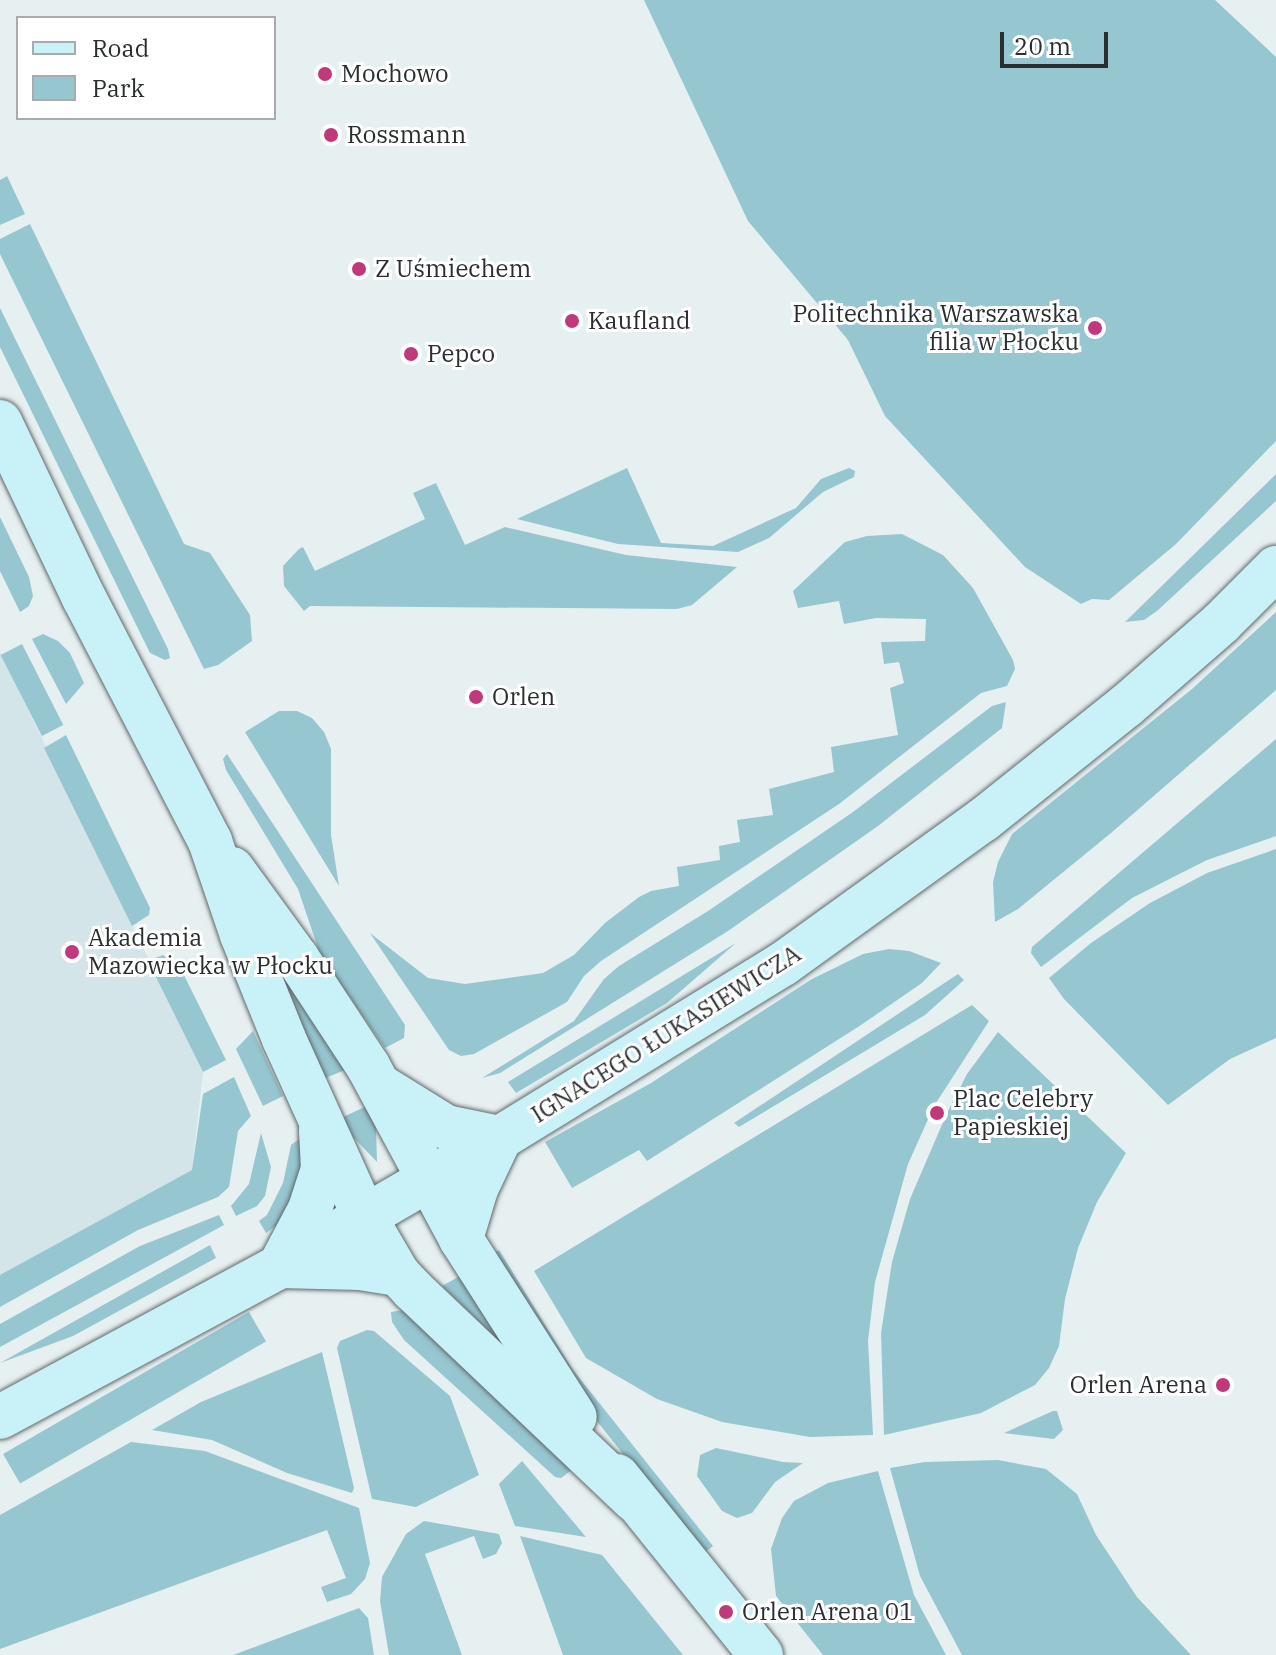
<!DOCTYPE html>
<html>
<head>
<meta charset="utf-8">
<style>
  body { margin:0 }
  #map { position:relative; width:1276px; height:1655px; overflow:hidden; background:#e7f0f1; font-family:"IBM Plex Serif",serif }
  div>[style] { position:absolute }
  .built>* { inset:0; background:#d4e5e9 }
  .green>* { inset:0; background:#96c6d0; transform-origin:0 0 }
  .roads { filter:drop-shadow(0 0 2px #616869) drop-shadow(0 0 2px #616869) }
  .secondary>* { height:44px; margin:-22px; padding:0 22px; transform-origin:22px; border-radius:22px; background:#c8f1f8 }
  .dots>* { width:22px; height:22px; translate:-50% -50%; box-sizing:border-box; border:4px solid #fff; border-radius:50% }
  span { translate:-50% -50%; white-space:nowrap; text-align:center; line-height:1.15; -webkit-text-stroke:6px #fff; paint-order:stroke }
  .poi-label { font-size:24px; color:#2b2e2f }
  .left { translate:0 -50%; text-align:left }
  .right { translate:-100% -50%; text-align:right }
  .street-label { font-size:24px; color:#2b2e2f }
  .legend { position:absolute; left:16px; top:16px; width:260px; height:104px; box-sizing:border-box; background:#fff; border:2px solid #aaabac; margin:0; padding:10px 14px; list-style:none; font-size:24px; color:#2b2e2f }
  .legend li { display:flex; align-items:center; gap:16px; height:40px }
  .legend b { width:40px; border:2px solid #aaabac }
  .scale { position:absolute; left:1000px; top:32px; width:108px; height:36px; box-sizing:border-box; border:4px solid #2b2e2f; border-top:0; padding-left:10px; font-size:24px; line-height:28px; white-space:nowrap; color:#2b2e2f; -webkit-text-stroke:6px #fff; paint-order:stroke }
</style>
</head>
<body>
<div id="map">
  <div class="built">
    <div style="clip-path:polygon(0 651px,203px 1072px,192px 1170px,0 1276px)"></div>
  </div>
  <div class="green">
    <div style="clip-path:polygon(644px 0,1215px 0,1276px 57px,1276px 441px,1176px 544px,1109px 600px,1092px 599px,1081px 604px,1025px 567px,885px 416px,848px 340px,748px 221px)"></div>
    <div style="clip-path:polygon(7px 176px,25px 214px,0 225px,0 180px)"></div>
    <div style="clip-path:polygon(30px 224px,184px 544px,210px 553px,250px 615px,252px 641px,218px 665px,204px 669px,0 254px,0 239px)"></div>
    <div style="clip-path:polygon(0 308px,168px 649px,170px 658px,165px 660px,150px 653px,0 347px)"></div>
    <div style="clip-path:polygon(627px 468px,661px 543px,713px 546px,796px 508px,821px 479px,849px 468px,855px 471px,854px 477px,823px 492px,769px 538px,738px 552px,618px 544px,517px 519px)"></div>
    <div style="clip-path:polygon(1276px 474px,1276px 501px,1157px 611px,1144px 620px,1125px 622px)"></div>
    <div style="clip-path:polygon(436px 483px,465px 545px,505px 527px,626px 555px,737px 567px,692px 605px,677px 609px,310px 606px,304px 611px,284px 586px,283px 566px,299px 549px,303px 547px,315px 571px,425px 519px,413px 493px)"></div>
    <div style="clip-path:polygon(0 517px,29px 577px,33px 596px,29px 606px,20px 612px,0 571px)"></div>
    <div style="clip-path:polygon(902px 534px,943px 555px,973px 588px,1013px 660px,1015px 669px,1007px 686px,981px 693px,839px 804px,601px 961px,584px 976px,567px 1002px,474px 1054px,461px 1056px,449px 1050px,370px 933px,428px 978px,465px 984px,543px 973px,574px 955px,605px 923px,639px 897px,651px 891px,679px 886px,677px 867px,720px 860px,719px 846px,740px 842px,737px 820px,773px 815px,769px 789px,834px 772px,831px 747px,898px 735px,890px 688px,904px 683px,899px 662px,884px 664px,881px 642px,925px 641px,926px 619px,876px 618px,844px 624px,839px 601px,798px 608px,793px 591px,845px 542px,867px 536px)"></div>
    <div style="clip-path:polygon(1276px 612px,1276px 690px,1111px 833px,1018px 909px,995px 922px,993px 882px,998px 862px,1012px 834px,1192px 689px)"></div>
    <div style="clip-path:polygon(43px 634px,58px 641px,70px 653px,84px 683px,66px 704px,32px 639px)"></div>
    <div style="left:22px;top:644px;width:91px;height:24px;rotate:63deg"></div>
    <div style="clip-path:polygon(1006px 702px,1002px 728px,878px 826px,728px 931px,500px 1073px,482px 1078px,574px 1021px,604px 979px,619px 966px,708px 911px,853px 812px,992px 706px)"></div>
    <div style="clip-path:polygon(279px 711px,297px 711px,312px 718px,324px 732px,331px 749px,331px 835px,339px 886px,245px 732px)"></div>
    <div style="clip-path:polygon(66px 735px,150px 908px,149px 915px,132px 926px,44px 748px)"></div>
    <div style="clip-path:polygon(1276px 739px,1276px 836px,1207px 860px,1132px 898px,1041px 967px,1031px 953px,1032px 947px)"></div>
    <div style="clip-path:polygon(227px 754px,405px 1025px,404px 1038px,385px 1048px,320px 954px,298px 889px,226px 770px,223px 759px)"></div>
    <div style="clip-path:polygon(1276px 849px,1276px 1038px,1230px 1059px,1168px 1105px,1064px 999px,1049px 978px,1091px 943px,1150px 903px,1207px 873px)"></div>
    <div style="clip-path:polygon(736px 943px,667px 1003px,516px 1093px,508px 1082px)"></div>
    <div style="clip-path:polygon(889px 949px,909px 951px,941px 963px,922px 983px,861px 1025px,647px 1161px,639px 1150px,572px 1188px,545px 1142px,651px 1083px,812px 979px,863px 954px)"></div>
    <div style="clip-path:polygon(163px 955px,179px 965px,226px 1060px,203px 1072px,148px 961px)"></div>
    <div style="clip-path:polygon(273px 960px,345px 1070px,323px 1079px)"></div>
    <div style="clip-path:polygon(958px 974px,964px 980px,925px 1015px,739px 1127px,734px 1123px)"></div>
    <div style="clip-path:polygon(972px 1005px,989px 1021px,934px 1106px,908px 1164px,875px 1282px,868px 1341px,873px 1435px,810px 1437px,722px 1422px,657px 1399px,586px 1358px,534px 1271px)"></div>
    <div style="clip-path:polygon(253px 1031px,283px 1096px,263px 1106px,236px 1049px)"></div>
    <div style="clip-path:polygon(998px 1032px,1126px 1153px,1097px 1202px,1078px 1248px,1065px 1299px,1059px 1346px,1049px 1368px,1035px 1385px,981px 1413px,884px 1435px,881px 1333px,892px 1262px,910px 1199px,947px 1113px,967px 1074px)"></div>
    <div style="clip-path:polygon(234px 1077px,251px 1116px,238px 1131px,229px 1187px,218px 1197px,138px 1230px,0 1307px,0 1275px,192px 1170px,203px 1094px)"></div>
    <div style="clip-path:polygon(367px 1106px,376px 1126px,377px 1162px,353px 1137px,343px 1117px)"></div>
    <div style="clip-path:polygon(261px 1133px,271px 1167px,265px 1196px,257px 1206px,236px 1216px,231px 1206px,249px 1184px)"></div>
    <div style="clip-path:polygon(302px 1137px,307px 1177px,278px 1224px,266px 1233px,259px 1221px,267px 1215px,283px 1183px,291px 1145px)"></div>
    <div style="clip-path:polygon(219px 1215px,224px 1225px,0 1347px,0 1324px,140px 1246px)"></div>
    <div style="clip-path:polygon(210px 1245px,216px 1258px,73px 1336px,0 1363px)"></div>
    <div style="clip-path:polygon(499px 1250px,573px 1370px,713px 1546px,703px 1554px,580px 1400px,490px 1255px)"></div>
    <div style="clip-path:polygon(460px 1276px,503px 1345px,442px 1286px)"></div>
    <div style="clip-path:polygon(404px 1310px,577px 1466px,561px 1478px,555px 1477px,404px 1340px,392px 1322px,391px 1312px)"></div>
    <div style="left:249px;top:1312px;width:34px;height:284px;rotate:60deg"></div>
    <div style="clip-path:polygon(367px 1330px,374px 1331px,450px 1396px,479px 1475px,416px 1507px,372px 1499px,337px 1348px,340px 1341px)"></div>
    <div style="clip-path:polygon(322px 1352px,354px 1488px,352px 1493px,287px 1473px,212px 1440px,152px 1430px,201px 1402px)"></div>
    <div style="clip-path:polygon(1053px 1411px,1057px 1411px,1063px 1430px,1054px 1439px,1004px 1433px)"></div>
    <div style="clip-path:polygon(131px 1442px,205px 1451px,359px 1508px,370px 1563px,365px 1579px,351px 1594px,327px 1602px,321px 1587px,346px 1578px,327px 1530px,0 1649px,0 1515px)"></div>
    <div style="clip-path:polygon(716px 1448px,783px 1462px,803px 1463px,775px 1482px,752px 1513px,737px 1518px,722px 1511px,697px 1476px,700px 1455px)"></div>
    <div style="clip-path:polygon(998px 1460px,1046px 1469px,1077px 1494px,1096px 1535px,1137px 1597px,1191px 1655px,962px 1655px,920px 1576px,890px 1468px,925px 1462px)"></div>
    <div style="clip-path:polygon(522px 1461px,586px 1537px,515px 1526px,499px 1484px)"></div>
    <div style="clip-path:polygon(878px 1471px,914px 1595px,946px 1655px,823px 1655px,776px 1596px,771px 1549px,782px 1518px,794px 1501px,828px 1483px)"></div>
    <div style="clip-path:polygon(424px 1521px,499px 1534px,502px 1543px,496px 1554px,483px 1559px,474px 1536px,425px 1554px,462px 1655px,389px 1655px,380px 1601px,382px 1577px,406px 1534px)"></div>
    <div style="clip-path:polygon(520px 1536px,602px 1555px,683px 1655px,563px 1655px)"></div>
    <div style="clip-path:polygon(359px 1608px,368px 1618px,374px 1655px,233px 1655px)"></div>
  </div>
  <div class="roads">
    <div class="secondary">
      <div style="left:0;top:422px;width:195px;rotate:64.5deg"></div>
      <div style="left:84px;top:598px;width:274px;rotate:62.6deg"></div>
      <div style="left:210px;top:841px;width:99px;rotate:71.2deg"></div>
      <div style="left:242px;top:935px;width:112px;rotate:68deg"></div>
      <div style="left:284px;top:1039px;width:194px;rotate:65.7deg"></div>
      <div style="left:364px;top:1216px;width:67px;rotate:59.6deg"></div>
      <div style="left:398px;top:1274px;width:22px;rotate:47deg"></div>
      <div style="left:413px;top:1290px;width:305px;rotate:43.5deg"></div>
      <div style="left:232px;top:869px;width:110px;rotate:53.9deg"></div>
      <div style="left:297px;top:958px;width:129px;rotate:56.7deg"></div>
      <div style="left:368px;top:1066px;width:196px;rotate:61.7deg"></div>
      <div style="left:461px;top:1239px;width:211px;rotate:57.4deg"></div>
      <div style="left:383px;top:1088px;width:74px;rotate:31.8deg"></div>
      <div style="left:446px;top:1127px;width:55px;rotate:11.5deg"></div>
      <div style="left:461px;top:1239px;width:52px;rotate:-73.3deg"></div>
      <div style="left:476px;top:1189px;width:56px;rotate:-64.8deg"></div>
      <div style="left:280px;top:1266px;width:64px;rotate:-62.2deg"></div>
      <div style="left:310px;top:1209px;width:42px;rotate:-72deg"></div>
      <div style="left:323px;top:1169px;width:39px;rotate:-93deg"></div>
      <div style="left:280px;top:1266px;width:80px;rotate:1.4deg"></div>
      <div style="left:360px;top:1268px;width:38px;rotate:9deg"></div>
      <div style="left:0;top:1417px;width:318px;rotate:-28.3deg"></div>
      <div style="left:280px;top:1266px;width:255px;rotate:-30.2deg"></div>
      <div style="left:500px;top:1138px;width:332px;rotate:-31.6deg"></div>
      <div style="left:783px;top:964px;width:246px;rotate:-35.8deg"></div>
      <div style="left:983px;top:820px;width:183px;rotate:-38.6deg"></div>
      <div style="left:1126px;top:706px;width:126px;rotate:-41.1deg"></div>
      <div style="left:1221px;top:623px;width:78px;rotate:-45deg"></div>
      <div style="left:617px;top:1476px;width:230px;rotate:51.2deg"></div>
    </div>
  </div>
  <div class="dots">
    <div style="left:325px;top:74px;background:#c03a7b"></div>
    <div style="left:331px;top:135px;background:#c03a7b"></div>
    <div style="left:359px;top:269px;background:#c03a7b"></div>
    <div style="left:572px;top:321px;background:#c03a7b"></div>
    <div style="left:1095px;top:328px;background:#c03a7b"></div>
    <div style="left:411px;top:354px;background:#c03a7b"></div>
    <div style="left:476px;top:697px;background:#c03a7b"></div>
    <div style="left:72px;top:952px;background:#c03a7b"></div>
    <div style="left:937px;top:1113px;background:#c03a7b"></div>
    <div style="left:1223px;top:1385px;background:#c03a7b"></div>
    <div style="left:726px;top:1612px;background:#c03a7b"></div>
  </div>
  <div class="poi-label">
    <span class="left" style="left:341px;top:74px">Mochowo</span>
    <span class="left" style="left:347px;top:135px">Rossmann</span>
    <span class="left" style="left:375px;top:269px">Z Uśmiechem</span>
    <span class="right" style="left:1079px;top:328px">Politechnika Warszawska<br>filia w Płocku</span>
    <span class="left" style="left:588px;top:321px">Kaufland</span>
    <span class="left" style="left:427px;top:354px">Pepco</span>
    <span class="left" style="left:492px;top:697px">Orlen</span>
    <span class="left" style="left:88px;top:952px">Akademia<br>Mazowiecka w Płocku</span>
    <span class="left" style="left:953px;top:1113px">Plac Celebry<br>Papieskiej</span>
    <span class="right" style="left:1207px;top:1385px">Orlen Arena</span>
    <span class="left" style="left:742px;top:1612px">Orlen Arena 01</span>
  </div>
  <div class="street-label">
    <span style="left:666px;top:1034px;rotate:-32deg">IGNACEGO ŁUKASIEWICZA</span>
  </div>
  <ul class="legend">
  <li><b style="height:10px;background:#c8f1f8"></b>Road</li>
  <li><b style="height:22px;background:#96c6d0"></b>Park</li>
  </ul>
  <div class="scale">20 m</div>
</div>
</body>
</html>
